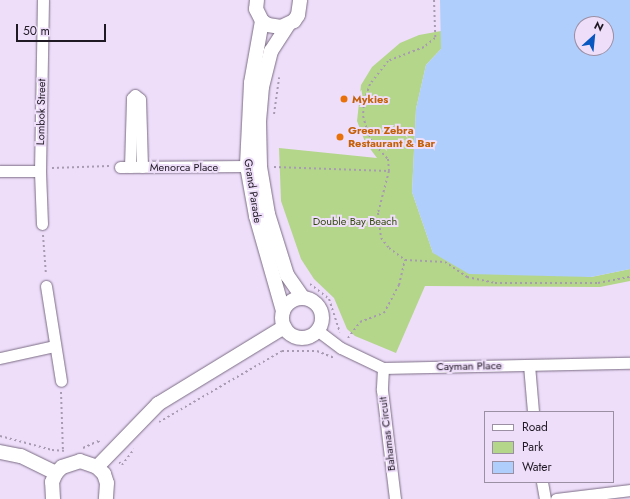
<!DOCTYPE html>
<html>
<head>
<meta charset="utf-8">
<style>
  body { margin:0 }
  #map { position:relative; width:630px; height:499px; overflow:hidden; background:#eedefa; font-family:Jost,sans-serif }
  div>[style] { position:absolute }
  .green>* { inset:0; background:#b4d68b }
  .water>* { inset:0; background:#b0cefb }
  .path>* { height:2px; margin-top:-1px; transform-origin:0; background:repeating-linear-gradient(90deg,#a89bb1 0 2px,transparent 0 5px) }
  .roads { filter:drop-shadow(0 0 1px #7b6c84) drop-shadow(0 0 1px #7b6c84) }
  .minor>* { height:11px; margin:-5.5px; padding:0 5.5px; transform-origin:5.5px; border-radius:5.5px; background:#fff }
  .tertiary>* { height:14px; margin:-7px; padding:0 7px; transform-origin:7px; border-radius:7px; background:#fff }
  .tertiary>.ring { margin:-7px; padding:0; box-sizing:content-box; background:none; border:14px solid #fff; border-radius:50% }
  .dots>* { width:11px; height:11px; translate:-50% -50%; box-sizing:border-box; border:2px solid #eedefa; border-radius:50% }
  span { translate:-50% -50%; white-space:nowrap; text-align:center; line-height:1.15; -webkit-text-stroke:4px #eedefa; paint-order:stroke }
  .food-label { font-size:11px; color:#c56008; font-weight:700 }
  .left { translate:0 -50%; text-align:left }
  .street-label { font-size:11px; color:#1f1923 }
  .park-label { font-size:11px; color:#344b0e }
  .legend { position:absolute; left:484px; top:411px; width:130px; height:72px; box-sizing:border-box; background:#eedefa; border:1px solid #9b8fa4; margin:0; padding:5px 7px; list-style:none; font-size:12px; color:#1f1923 }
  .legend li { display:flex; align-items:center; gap:8px; height:20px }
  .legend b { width:20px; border:1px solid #9b8fa4 }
  .north { position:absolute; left:574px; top:16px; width:40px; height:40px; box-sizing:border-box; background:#eedefa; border:1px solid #9b8fa4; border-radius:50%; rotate:27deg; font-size:11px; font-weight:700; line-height:16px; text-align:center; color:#1f1923 }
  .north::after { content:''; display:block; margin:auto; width:14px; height:18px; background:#0857c1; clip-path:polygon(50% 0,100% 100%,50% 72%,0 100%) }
  .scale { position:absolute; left:16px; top:24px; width:90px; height:18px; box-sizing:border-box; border:2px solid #1f1923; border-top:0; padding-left:5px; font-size:12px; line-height:14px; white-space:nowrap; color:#1f1923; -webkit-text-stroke:3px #eedefa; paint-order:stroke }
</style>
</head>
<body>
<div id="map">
  <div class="green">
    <div style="clip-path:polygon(441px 31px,441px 49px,426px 65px,416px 109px,412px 192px,433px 253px,591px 277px,630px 269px,630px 281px,600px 287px,425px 286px,396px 353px,355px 336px,347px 329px,334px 298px,314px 279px,301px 259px,281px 201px,279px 148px,377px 158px,365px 142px,357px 121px,361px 85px,372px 67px,400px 43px,419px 35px)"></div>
  </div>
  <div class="water">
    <div style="clip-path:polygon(evenodd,440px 0,630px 0,630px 269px,591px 277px,469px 274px,433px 253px,412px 192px,416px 109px,426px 65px,441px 49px,440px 0,582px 24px,606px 24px,606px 48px,582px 48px,582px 24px)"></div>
  </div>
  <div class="path">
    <div style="left:434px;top:0;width:38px;rotate:88deg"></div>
    <div style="left:435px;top:38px;width:14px;rotate:141deg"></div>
    <div style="left:424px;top:47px;width:39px;rotate:159deg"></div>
    <div style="left:388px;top:61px;width:29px;rotate:128deg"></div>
    <div style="left:370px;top:84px;width:18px;rotate:109deg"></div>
    <div style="left:364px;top:101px;width:15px;rotate:94deg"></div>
    <div style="left:363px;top:116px;width:15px;rotate:74deg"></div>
    <div style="left:367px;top:130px;width:13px;rotate:67deg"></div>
    <div style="left:372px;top:142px;width:23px;rotate:47deg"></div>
    <div style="left:388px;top:159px;width:12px;rotate:85deg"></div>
    <div style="left:389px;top:171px;width:43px;rotate:104.7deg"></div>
    <div style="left:378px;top:213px;width:25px;rotate:83deg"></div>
    <div style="left:381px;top:238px;width:13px;rotate:51deg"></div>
    <div style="left:389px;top:248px;width:20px;rotate:37deg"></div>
    <div style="left:405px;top:260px;width:40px;rotate:2.9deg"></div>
    <div style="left:445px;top:262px;width:27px;rotate:34deg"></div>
    <div style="left:467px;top:277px;width:29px;rotate:12deg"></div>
    <div style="left:495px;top:283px;width:103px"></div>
    <div style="left:598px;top:283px;width:33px;rotate:-11deg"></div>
    <div style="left:274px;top:114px;width:37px;rotate:-82deg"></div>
    <div style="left:274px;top:167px;width:115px;rotate:2deg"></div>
    <div style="left:52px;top:168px;width:57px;rotate:-2deg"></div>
    <div style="left:43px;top:235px;width:40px;rotate:85.7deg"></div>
    <div style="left:310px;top:284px;width:24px;rotate:38deg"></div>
    <div style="left:329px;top:299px;width:35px;rotate:72deg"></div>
    <div style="left:348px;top:338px;width:20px;rotate:-53deg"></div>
    <div style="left:360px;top:322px;width:26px;rotate:-21deg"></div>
    <div style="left:384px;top:313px;width:32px;rotate:-62deg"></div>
    <div style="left:399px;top:285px;width:26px;rotate:-77deg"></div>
    <div style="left:61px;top:392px;width:59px;rotate:88.1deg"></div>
    <div style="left:159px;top:422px;width:142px;rotate:-30deg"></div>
    <div style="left:282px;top:351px;width:35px"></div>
    <div style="left:317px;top:351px;width:18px;rotate:22deg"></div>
    <div style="left:0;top:436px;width:54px;rotate:15.1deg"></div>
    <div style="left:52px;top:450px;width:15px;rotate:4deg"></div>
    <div style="left:83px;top:448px;width:17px;rotate:-25deg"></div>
    <div style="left:98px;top:441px;width:4px;rotate:45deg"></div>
    <div style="left:119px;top:462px;width:4px;rotate:45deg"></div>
    <div style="left:122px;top:465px;width:20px;rotate:-53deg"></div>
  </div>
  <div class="roads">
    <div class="minor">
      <div style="left:120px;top:167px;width:127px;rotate:-0.5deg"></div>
      <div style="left:130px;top:167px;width:69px;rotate:-88.3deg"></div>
      <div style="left:132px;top:98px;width:4px;rotate:-45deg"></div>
      <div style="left:135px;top:95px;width:6px;rotate:39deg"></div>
      <div style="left:140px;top:99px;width:68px;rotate:88.3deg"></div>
      <div style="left:0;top:171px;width:40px"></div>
      <div style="left:42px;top:224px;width:53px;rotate:-92.2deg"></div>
      <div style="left:40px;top:171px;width:171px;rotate:-89deg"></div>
      <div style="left:46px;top:286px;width:96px;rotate:81deg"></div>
      <div style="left:317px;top:330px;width:30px;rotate:37deg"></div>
      <div style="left:341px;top:348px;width:47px;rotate:25.5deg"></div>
      <div style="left:383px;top:368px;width:247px;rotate:-1.2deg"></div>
      <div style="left:0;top:358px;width:55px;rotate:-12.5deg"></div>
      <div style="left:529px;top:365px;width:47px;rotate:85.1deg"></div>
      <div style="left:383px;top:368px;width:22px;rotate:93deg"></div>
      <div style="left:382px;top:390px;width:110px;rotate:83.2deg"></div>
      <div style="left:542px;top:482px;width:17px;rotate:80deg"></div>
      <div style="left:556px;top:499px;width:75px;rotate:-6.9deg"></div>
    </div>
    <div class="tertiary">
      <div style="left:257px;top:0;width:9px;rotate:96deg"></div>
      <div style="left:256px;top:9px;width:13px;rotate:63deg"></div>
      <div style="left:262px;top:21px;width:7px;rotate:34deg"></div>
      <div style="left:268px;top:25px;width:13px;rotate:9deg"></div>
      <div style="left:281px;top:27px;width:14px;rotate:-25deg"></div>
      <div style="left:294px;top:21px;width:7px;rotate:-56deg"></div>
      <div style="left:298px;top:15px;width:15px;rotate:-82deg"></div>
      <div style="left:262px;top:21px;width:63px;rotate:100.1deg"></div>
      <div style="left:251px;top:83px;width:83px;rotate:92.8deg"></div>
      <div style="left:247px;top:166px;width:51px;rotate:79.8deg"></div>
      <div style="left:256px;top:216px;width:99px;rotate:74.1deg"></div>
      <div style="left:288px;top:25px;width:31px;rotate:123deg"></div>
      <div style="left:271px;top:51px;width:37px;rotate:104deg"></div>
      <div style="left:262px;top:87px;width:35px;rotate:95deg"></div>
      <div style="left:259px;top:122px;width:45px;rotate:88.7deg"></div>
      <div style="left:260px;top:167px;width:48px;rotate:80.3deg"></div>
      <div style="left:268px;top:214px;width:64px;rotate:72.7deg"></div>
      <div style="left:287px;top:275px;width:28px;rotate:55deg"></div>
      <div class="ring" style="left:282px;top:298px;width:26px;height:26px"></div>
      <div style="left:0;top:452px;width:21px;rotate:11deg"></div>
      <div style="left:21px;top:456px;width:39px;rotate:26deg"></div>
      <div style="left:97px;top:467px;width:88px;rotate:-45.9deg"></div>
      <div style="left:158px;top:404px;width:148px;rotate:-31.4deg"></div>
      <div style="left:53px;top:499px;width:17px;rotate:-93deg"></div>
      <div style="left:52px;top:482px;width:10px;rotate:-66deg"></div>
      <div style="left:56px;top:473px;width:8px;rotate:-45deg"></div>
      <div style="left:62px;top:467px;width:19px;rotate:-18deg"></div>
      <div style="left:80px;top:461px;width:18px;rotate:19deg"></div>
      <div style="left:97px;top:467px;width:10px;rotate:45deg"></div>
      <div style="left:104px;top:474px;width:9px;rotate:72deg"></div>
      <div style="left:107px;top:483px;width:16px;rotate:94deg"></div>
    </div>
  </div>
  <div class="dots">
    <div style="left:344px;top:99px;background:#e8710a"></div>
    <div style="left:340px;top:137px;background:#e8710a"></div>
  </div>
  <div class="food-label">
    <span class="left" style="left:352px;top:99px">Mykies</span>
    <span class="left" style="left:348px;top:137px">Green Zebra<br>Restaurant &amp; Bar</span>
  </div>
  <div class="street-label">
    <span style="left:41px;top:112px;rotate:-89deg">Lombok Street</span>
    <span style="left:184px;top:167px">Menorca Place</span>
    <span style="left:253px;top:191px;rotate:81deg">Grand Parade</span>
    <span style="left:469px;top:366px;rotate:-1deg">Cayman Place</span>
    <span style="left:387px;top:434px;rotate:-97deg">Bahamas Circuit</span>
  </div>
  <div class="park-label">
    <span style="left:355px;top:221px">Double Bay Beach</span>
  </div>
  <ul class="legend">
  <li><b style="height:5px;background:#fff"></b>Road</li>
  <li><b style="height:11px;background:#b4d68b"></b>Park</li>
  <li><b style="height:11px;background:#b0cefb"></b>Water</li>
  </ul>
  <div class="north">N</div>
  <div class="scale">50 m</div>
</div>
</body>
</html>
